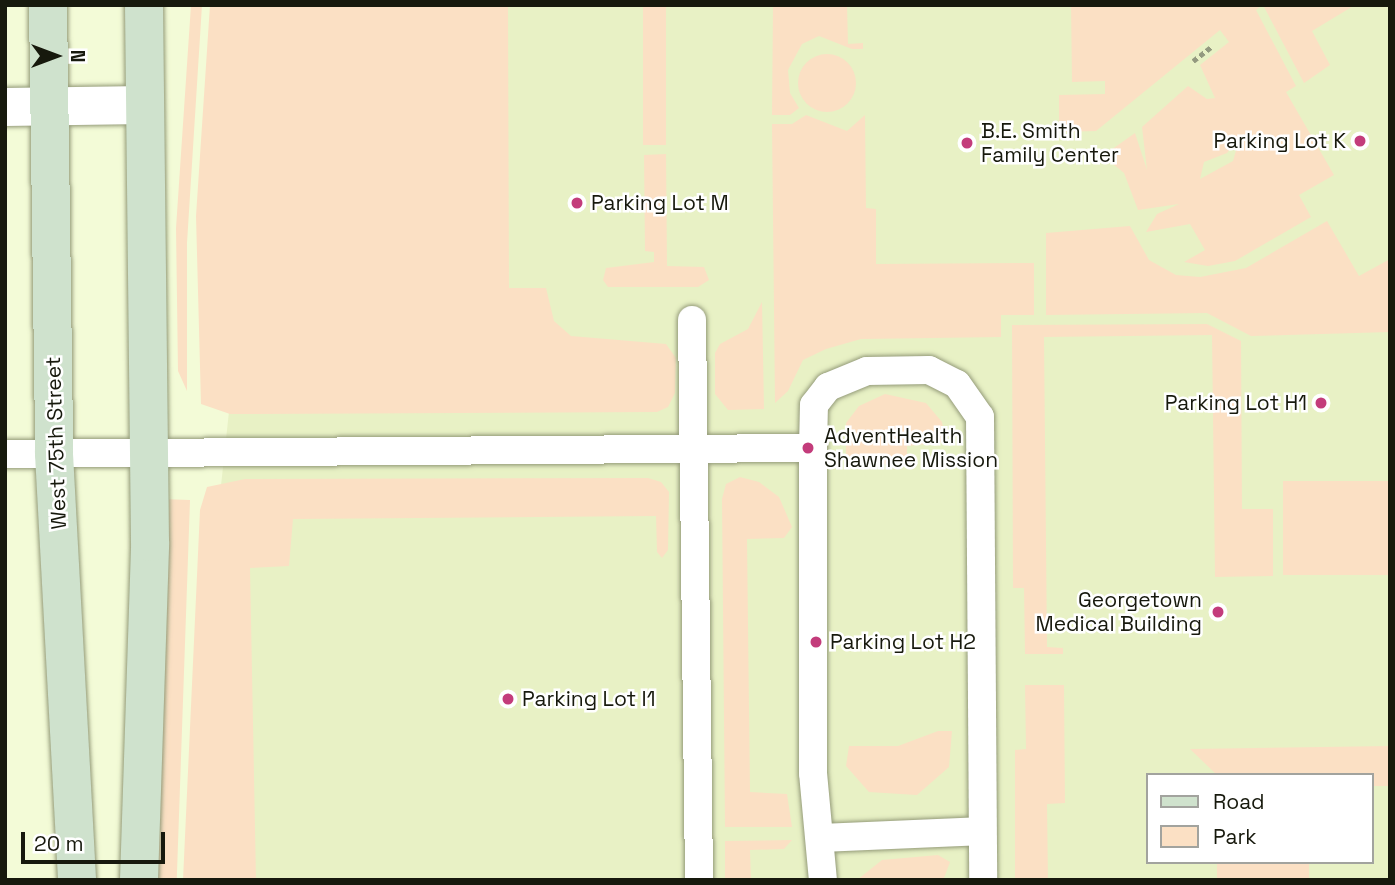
<!DOCTYPE html>
<html>
<head>
<meta charset="utf-8">
<style>
  body { margin:0 }
  #map { position:relative; width:1395px; height:885px; overflow:hidden; background:#f3fbd7; font-family:"Space Grotesk",sans-serif }
  div>[style] { position:absolute }
  .built>* { inset:0; background:#e8f1c5 }
  .green>* { inset:0; background:#fbe0c4; transform-origin:0 0 }
  .round { border-radius:50% }
  .path>* { height:4.5px; margin-top:-2.25px; transform-origin:0; background:repeating-linear-gradient(90deg,#93997f 0 5px,transparent 0 8.5px) }
  .roads { filter:drop-shadow(0 0 2px #949b79) drop-shadow(0 0 2px #949b79) }
  .lane>* { height:28px; margin:-14px; padding:0 14px; transform-origin:14px; border-radius:14px; background:#fff }
  .street>* { height:38px; margin:-19px; padding:0 19px; transform-origin:19px; border-radius:19px; background:#fff }
  .secondary>* { height:38px; margin:-19px; padding:0 19px; transform-origin:19px; border-radius:19px; background:#cfe2cd }
  .dots>* { width:19px; height:19px; translate:-50% -50%; box-sizing:border-box; border:4px solid #fff; border-radius:50% }
  span { translate:-50% -50%; white-space:nowrap; text-align:center; line-height:1.15; -webkit-text-stroke:5px #fff; paint-order:stroke }
  .poi-label { font-size:21px; color:#17190d }
  .left { translate:0 -50%; text-align:left }
  .right { translate:-100% -50%; text-align:right }
  .street-label { font-size:21px; color:#17190d }
  .frame { position:absolute; inset:0; border:7px solid #17190d; pointer-events:none }
  .legend { position:absolute; left:1146px; top:773px; width:228px; height:91px; box-sizing:border-box; background:#fff; border:2px solid #a2a39e; margin:0; padding:9px 12px; list-style:none; font-size:21px; color:#17190d }
  .legend li { display:flex; align-items:center; gap:14px; height:35px }
  .legend b { width:35px; border:2px solid #a2a39e }
  .north { position:absolute; left:21px; top:21px; width:70px; height:70px; -webkit-text-stroke:5px #fff; paint-order:stroke; rotate:90deg; font-size:19px; font-weight:700; line-height:28px; text-align:center; color:#17190d }
  .north::after { content:''; display:block; margin:auto; width:24px; height:32px; background:#17190d; clip-path:polygon(50% 0,100% 100%,50% 72%,0 100%) }
  .scale { position:absolute; left:21px; top:832px; width:144px; height:32px; box-sizing:border-box; border:4px solid #17190d; border-top:0; padding-left:9px; font-size:21px; line-height:24px; white-space:nowrap; color:#17190d; -webkit-text-stroke:5px #fff; paint-order:stroke }
</style>
</head>
<body>
<div id="map">
  <div class="built">
    <div style="clip-path:polygon(evenodd,226px 5px,1390px 5px,1390px 880px,203px 880px,219px 504px,231px 393px,226px 5px,1148px 775px,1372px 775px,1372px 862px,1148px 862px,1148px 775px)"></div>
  </div>
  <div class="green">
    <div style="clip-path:polygon(191px 5px,202px 5px,187px 243px,187px 391px,178px 371px,176px 228px)"></div>
    <div style="clip-path:polygon(210px 5px,508px 5px,509px 288px,546px 288px,554px 321px,571px 336px,666px 344px,676px 358px,675px 393px,668px 407px,657px 412px,230px 414px,201px 404px,196px 216px)"></div>
    <div style="left:643px;top:5px;width:23px;height:140px"></div>
    <div style="clip-path:polygon(773px 5px,847px 5px,848px 44px,863px 43px,863px 49px,852px 49px,819px 36px,802px 44px,788px 70px,790px 93px,799px 108px,790px 115px,772px 115px)"></div>
    <div style="clip-path:polygon(evenodd,1071px 5px,1262px 5px,1256px 10px,1296px 86px,1286px 92px,1334px 175px,1299px 195px,1311px 217px,1235px 261px,1208px 266px,1184px 262px,1205px 250px,1190px 224px,1146px 232px,1157px 214px,1179px 204px,1138px 210px,1124px 173px,1107px 159px,1111px 150px,1135px 133px,1147px 170px,1142px 127px,1188px 86px,1207px 99px,1215px 98px,1200px 65px,1229px 42px,1220px 30px,1096px 131px,1059px 132px,1059px 95px,1105px 94px,1105px 81px,1072px 82px,1071px 5px,1240px 136px,1233px 161px,1200px 179px,1204px 162px,1227px 153px,1240px 136px)"></div>
    <div style="clip-path:polygon(1263px 5px,1355px 5px,1312px 31px,1330px 65px,1304px 83px)"></div>
    <div class="round" style="left:798px;top:54px;width:58px;height:58px"></div>
    <div style="clip-path:polygon(806px 115px,847px 131px,865px 115px,866px 208px,876px 209px,876px 264px,1034px 263px,1034px 315px,1001px 315px,1001px 337px,861px 339px,826px 349px,803px 360px,788px 391px,775px 403px,772px 124px,792px 124px)"></div>
    <div style="clip-path:polygon(666px 154px,667px 266px,704px 267px,709px 280px,698px 287px,608px 287px,603px 280px,606px 268px,654px 262px,654px 252px,645px 251px,644px 155px)"></div>
    <div style="clip-path:polygon(1327px 221px,1359px 276px,1390px 259px,1390px 332px,1251px 336px,1207px 313px,1046px 315px,1046px 233px,1130px 226px,1149px 260px,1176px 275px,1200px 277px,1246px 268px)"></div>
    <div style="clip-path:polygon(762px 302px,764px 409px,728px 410px,715px 394px,715px 353px,720px 344px,748px 329px)"></div>
    <div style="clip-path:polygon(1207px 324px,1241px 341px,1242px 509px,1273px 509px,1273px 576px,1215px 577px,1212px 335px,1044px 337px,1047px 647px,1063px 648px,1063px 654px,1025px 654px,1024px 588px,1013px 588px,1012px 325px)"></div>
    <div style="clip-path:polygon(885px 394px,926px 403px,942px 422px,946px 442px,907px 446px,907px 464px,846px 465px,846px 423px,859px 406px)"></div>
    <div style="clip-path:polygon(740px 477px,759px 482px,779px 497px,792px 527px,784px 538px,747px 539px,750px 792px,787px 794px,792px 827px,725px 827px,722px 499px,726px 484px)"></div>
    <div style="clip-path:polygon(648px 478px,661px 482px,669px 492px,668px 550px,662px 558px,657px 552px,656px 516px,293px 519px,289px 566px,250px 568px,256px 880px,183px 880px,200px 510px,207px 487px,245px 479px)"></div>
    <div style="left:1390px;top:481px;width:94px;height:107px;rotate:90deg"></div>
    <div style="left:190px;top:500px;width:380px;height:21px;rotate:92deg"></div>
    <div style="clip-path:polygon(1025px 685px,1064px 685px,1065px 803px,1047px 804px,1048px 880px,1015px 880px,1015px 750px,1026px 749px)"></div>
    <div style="clip-path:polygon(938px 731px,952px 731px,949px 767px,917px 795px,869px 792px,846px 766px,849px 746px,898px 746px)"></div>
    <div style="clip-path:polygon(1390px 746px,1390px 786px,1372px 786px,1372px 775px,1217px 775px,1190px 749px)"></div>
    <div style="clip-path:polygon(792px 840px,784px 849px,750px 850px,751px 880px,725px 880px,725px 841px)"></div>
    <div style="clip-path:polygon(938px 855px,950px 862px,944px 878px,857px 880px,882px 860px)"></div>
    <div style="left:1217px;top:862px;width:92px;height:18px"></div>
  </div>
  <div class="path">
    <div style="left:1193px;top:61px;width:24px;rotate:-38deg"></div>
  </div>
  <div class="roads">
    <div class="lane">
      <div style="left:692px;top:320px;width:560px;rotate:89.28deg"></div>
      <div style="left:813px;top:448px;width:43px;rotate:-88.7deg"></div>
      <div style="left:814px;top:405px;width:23px;rotate:-52deg"></div>
      <div style="left:828px;top:387px;width:42px;rotate:-22.3deg"></div>
      <div style="left:867px;top:371px;width:62px;rotate:-0.9deg"></div>
      <div style="left:929px;top:370px;width:31px;rotate:27deg"></div>
      <div style="left:957px;top:384px;width:40px;rotate:55.1deg"></div>
      <div style="left:980px;top:417px;width:463px;rotate:89.6deg"></div>
      <div style="left:5px;top:454px;width:808px;rotate:-0.43deg"></div>
      <div style="left:813px;top:448px;width:325px;rotate:90deg"></div>
      <div style="left:813px;top:773px;width:107px;rotate:84.7deg"></div>
      <div style="left:823px;top:838px;width:159px;rotate:-2.5deg"></div>
    </div>
    <div class="street">
      <div style="left:5px;top:107px;width:139px;rotate:-0.8deg"></div>
    </div>
    <div class="secondary">
      <div style="left:48px;top:5px;width:449px;rotate:89.2deg"></div>
      <div style="left:54px;top:454px;width:427px;rotate:86.9deg"></div>
      <div style="left:139px;top:880px;width:338px;rotate:-88.1deg"></div>
      <div style="left:150px;top:542px;width:537px;rotate:-90.64deg"></div>
    </div>
  </div>
  <div class="dots">
    <div style="left:1360px;top:141px;background:#c33c7b"></div>
    <div style="left:967px;top:143px;background:#c33c7b"></div>
    <div style="left:577px;top:203px;background:#c33c7b"></div>
    <div style="left:1321px;top:403px;background:#c33c7b"></div>
    <div style="left:808px;top:448px;background:#c33c7b"></div>
    <div style="left:1218px;top:612px;background:#c33c7b"></div>
    <div style="left:816px;top:642px;background:#c33c7b"></div>
    <div style="left:508px;top:699px;background:#c33c7b"></div>
  </div>
  <div class="poi-label">
    <span class="left" style="left:981px;top:143px">B.E. Smith<br>Family Center</span>
    <span class="right" style="left:1346px;top:141px">Parking Lot K</span>
    <span class="left" style="left:591px;top:203px">Parking Lot M</span>
    <span class="right" style="left:1307px;top:403px">Parking Lot H1</span>
    <span class="left" style="left:824px;top:448px">AdventHealth<br>Shawnee Mission</span>
    <span class="right" style="left:1202px;top:612px">Georgetown<br>Medical Building</span>
    <span class="left" style="left:830px;top:642px">Parking Lot H2</span>
    <span class="left" style="left:522px;top:699px">Parking Lot I1</span>
  </div>
  <div class="street-label">
    <span style="left:56px;top:443px;rotate:-92deg">West 75th Street</span>
  </div>
  <div class="frame"></div>
  <ul class="legend">
  <li><b style="height:9px;background:#cfe2cd"></b>Road</li>
  <li><b style="height:19px;background:#fbe0c4"></b>Park</li>
  </ul>
  <div class="north">N</div>
  <div class="scale">20 m</div>
</div>
</body>
</html>
